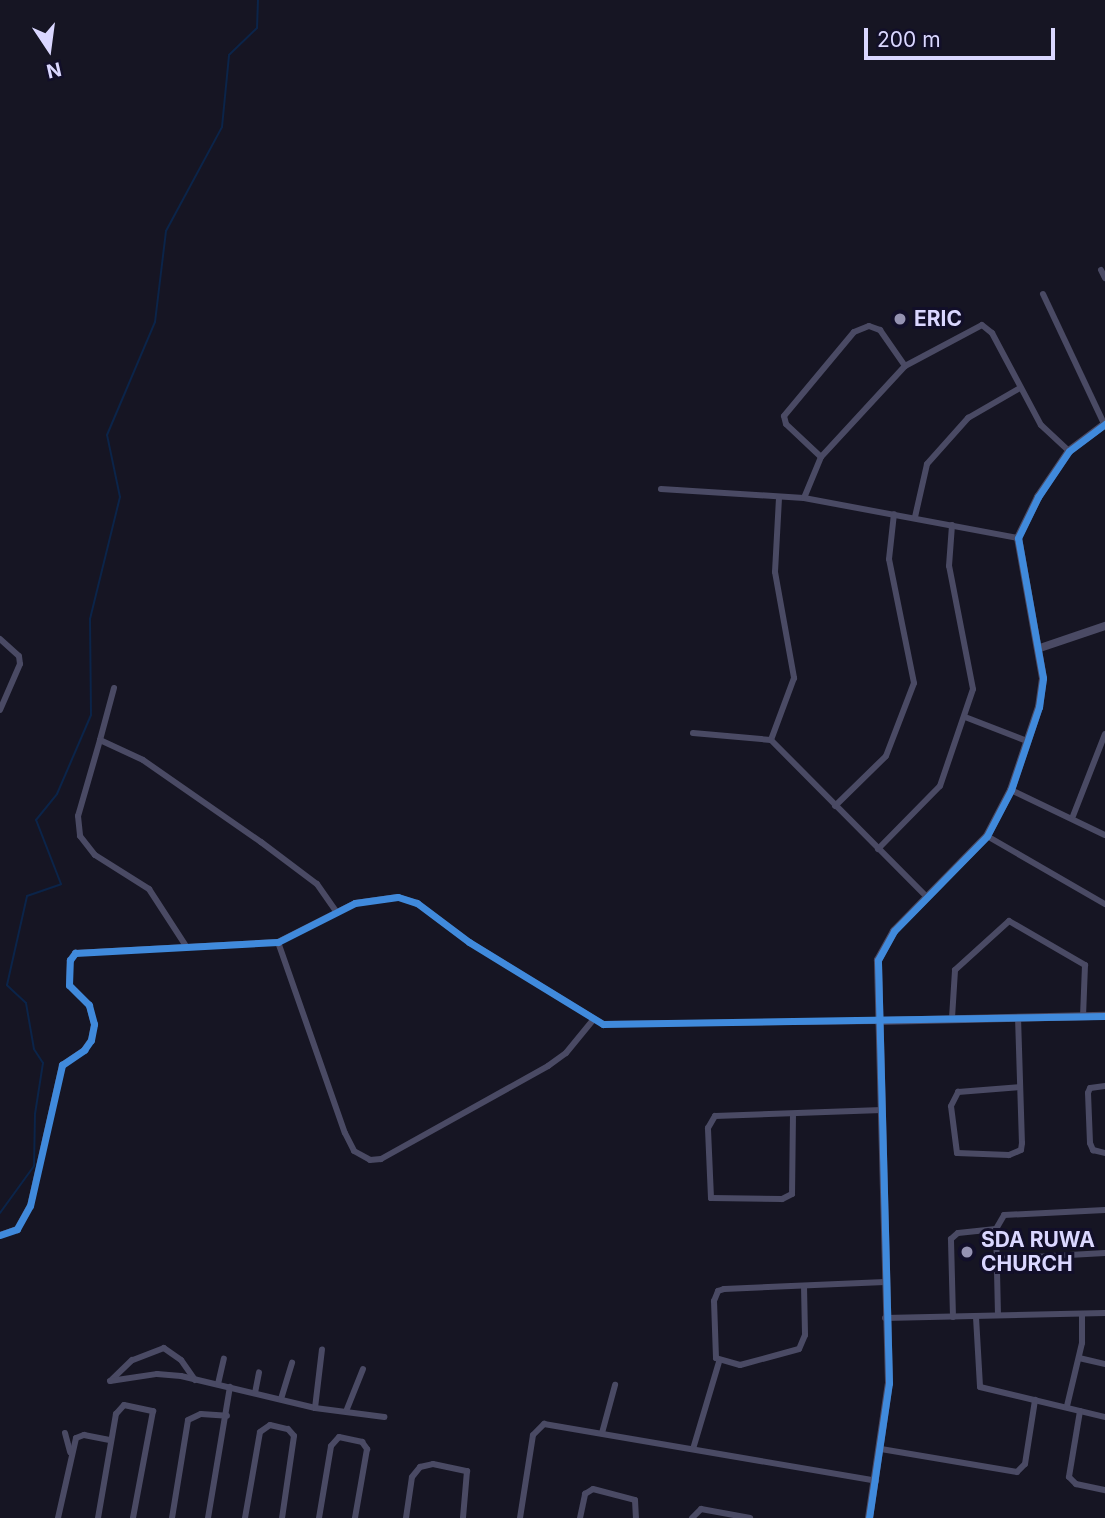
<!DOCTYPE html>
<html>
<head>
<meta charset="utf-8">
<style>
  body { margin:0 }
  #map { position:relative; width:1105px; height:1518px; overflow:hidden; background:#161523; font-family:Inter,sans-serif }
  div>[style] { position:absolute }
  .stream>* { height:2px; margin:-1px; padding:0 1px; transform-origin:1px; border-radius:1px; background:#0b2449 }
  .minor>* { height:6px; margin:-3px; padding:0 3px; transform-origin:3px; border-radius:3px; background:#4a4a64 }
  .tertiary>* { height:8px; margin:-4px; padding:0 4px; transform-origin:4px; border-radius:4px; background:#4a4a64 }
  .cycleway>* { height:7px; margin:-3.5px; padding:0 3.5px; transform-origin:3.5px; border-radius:3.5px; background:#408adc }
  .dots>* { width:19px; height:19px; translate:-50% -50%; box-sizing:border-box; border:4px solid #120f29; border-radius:50% }
  span { translate:-50% -50%; white-space:nowrap; text-align:center; line-height:1.15; -webkit-text-stroke:6px #120f29; paint-order:stroke }
  .poi-label { font-size:21px; color:#dad7ff; font-weight:700 }
  .left { translate:0 -50%; text-align:left }
  .north { position:absolute; left:14px; top:14px; width:70px; height:70px; -webkit-text-stroke:5px #120f29; paint-order:stroke; rotate:167deg; font-size:19px; font-weight:700; line-height:28px; text-align:center; color:#dad7ff }
  .north::after { content:''; display:block; margin:auto; width:24px; height:32px; background:#dad7ff; clip-path:polygon(50% 0,100% 100%,50% 72%,0 100%) }
  .scale { position:absolute; left:864px; top:28px; width:191px; height:32px; box-sizing:border-box; border:4px solid #dad7ff; border-top:0; padding-left:9px; font-size:21px; line-height:24px; white-space:nowrap; color:#dad7ff; -webkit-text-stroke:5px #120f29; paint-order:stroke }
</style>
</head>
<body>
<div id="map">
  <div class="stream">
    <div style="left:0;top:1213px;width:58px;rotate:-54.1deg"></div>
    <div style="left:34px;top:1166px;width:52px;rotate:-88.9deg"></div>
    <div style="left:35px;top:1114px;width:52px;rotate:-81.1deg"></div>
    <div style="left:43px;top:1063px;width:17px;rotate:-123deg"></div>
    <div style="left:34px;top:1049px;width:47px;rotate:-99.9deg"></div>
    <div style="left:26px;top:1003px;width:26px;rotate:-137deg"></div>
    <div style="left:7px;top:985px;width:91px;rotate:-77.3deg"></div>
    <div style="left:27px;top:896px;width:36px;rotate:-19deg"></div>
    <div style="left:61px;top:884px;width:69px;rotate:-111.3deg"></div>
    <div style="left:36px;top:820px;width:33px;rotate:-51deg"></div>
    <div style="left:57px;top:794px;width:86px;rotate:-66.7deg"></div>
    <div style="left:91px;top:715px;width:96px;rotate:-90.6deg"></div>
    <div style="left:90px;top:619px;width:126px;rotate:-76.2deg"></div>
    <div style="left:120px;top:497px;width:63px;rotate:-101.8deg"></div>
    <div style="left:107px;top:435px;width:123px;rotate:-67deg"></div>
    <div style="left:155px;top:322px;width:92px;rotate:-83.1deg"></div>
    <div style="left:166px;top:231px;width:118px;rotate:-61.7deg"></div>
    <div style="left:222px;top:127px;width:72px;rotate:-84.4deg"></div>
    <div style="left:229px;top:55px;width:39px;rotate:-44deg"></div>
    <div style="left:257px;top:28px;width:28px;rotate:-88deg"></div>
  </div>
  <div class="minor">
    <div style="left:1101px;top:270px;width:9px;rotate:63deg"></div>
    <div style="left:1043px;top:294px;width:146px;rotate:64.8deg"></div>
    <div style="left:821px;top:457px;width:48px;rotate:-136.7deg"></div>
    <div style="left:786px;top:424px;width:8px;rotate:-104deg"></div>
    <div style="left:784px;top:416px;width:109px;rotate:-50.2deg"></div>
    <div style="left:854px;top:332px;width:16px;rotate:-22deg"></div>
    <div style="left:869px;top:326px;width:12px;rotate:20deg"></div>
    <div style="left:880px;top:330px;width:44px;rotate:55.2deg"></div>
    <div style="left:661px;top:489px;width:143px;rotate:3.6deg"></div>
    <div style="left:804px;top:498px;width:218px;rotate:10.6deg"></div>
    <div style="left:779px;top:498px;width:74px;rotate:93.1deg"></div>
    <div style="left:775px;top:572px;width:108px;rotate:79.8deg"></div>
    <div style="left:794px;top:678px;width:66px;rotate:110.4deg"></div>
    <div style="left:771px;top:740px;width:221px;rotate:45.2deg"></div>
    <div style="left:804px;top:498px;width:44px;rotate:-67.5deg"></div>
    <div style="left:821px;top:457px;width:124px;rotate:-47.3deg"></div>
    <div style="left:905px;top:366px;width:87px;rotate:-28deg"></div>
    <div style="left:982px;top:325px;width:13px;rotate:39deg"></div>
    <div style="left:992px;top:333px;width:104px;rotate:62deg"></div>
    <div style="left:1041px;top:425px;width:38px;rotate:43deg"></div>
    <div style="left:915px;top:517px;width:54px;rotate:-77.2deg"></div>
    <div style="left:927px;top:464px;width:62px;rotate:-48.3deg"></div>
    <div style="left:968px;top:418px;width:60px;rotate:-30deg"></div>
    <div style="left:0;top:639px;width:25px;rotate:42deg"></div>
    <div style="left:19px;top:656px;width:8px;rotate:83deg"></div>
    <div style="left:20px;top:664px;width:50px;rotate:113.5deg"></div>
    <div style="left:114px;top:688px;width:54px;rotate:105.1deg"></div>
    <div style="left:100px;top:740px;width:47px;rotate:24.9deg"></div>
    <div style="left:143px;top:760px;width:144px;rotate:34.8deg"></div>
    <div style="left:261px;top:842px;width:70px;rotate:36.9deg"></div>
    <div style="left:317px;top:884px;width:35px;rotate:55deg"></div>
    <div style="left:965px;top:717px;width:66px;rotate:21.2deg"></div>
    <div style="left:693px;top:733px;width:78px;rotate:5.1deg"></div>
    <div style="left:100px;top:740px;width:79px;rotate:106.1deg"></div>
    <div style="left:78px;top:816px;width:20px;rotate:84deg"></div>
    <div style="left:80px;top:836px;width:24px;rotate:52deg"></div>
    <div style="left:95px;top:855px;width:64px;rotate:32.2deg"></div>
    <div style="left:149px;top:889px;width:68px;rotate:57deg"></div>
    <div style="left:1011px;top:790px;width:104px;rotate:25.6deg"></div>
    <div style="left:835px;top:806px;width:71px;rotate:-44.4deg"></div>
    <div style="left:886px;top:756px;width:78px;rotate:-69deg"></div>
    <div style="left:914px;top:683px;width:126px;rotate:-101.4deg"></div>
    <div style="left:889px;top:559px;width:45px;rotate:-83.7deg"></div>
    <div style="left:1073px;top:816px;width:88px;rotate:-68.7deg"></div>
    <div style="left:987px;top:836px;width:136px;rotate:30deg"></div>
    <div style="left:878px;top:849px;width:88px;rotate:-45.5deg"></div>
    <div style="left:940px;top:786px;width:102px;rotate:-71.2deg"></div>
    <div style="left:973px;top:689px;width:125px;rotate:-101deg"></div>
    <div style="left:949px;top:566px;width:41px;rotate:-85.8deg"></div>
    <div style="left:278px;top:942px;width:202px;rotate:70.7deg"></div>
    <div style="left:345px;top:1133px;width:20px;rotate:63deg"></div>
    <div style="left:354px;top:1151px;width:18px;rotate:29deg"></div>
    <div style="left:370px;top:1160px;width:11px;rotate:-5deg"></div>
    <div style="left:381px;top:1159px;width:191px;rotate:-29.1deg"></div>
    <div style="left:548px;top:1066px;width:22px;rotate:-36deg"></div>
    <div style="left:566px;top:1053px;width:43px;rotate:-50.7deg"></div>
    <div style="left:1018px;top:1017px;width:126px;rotate:88.2deg"></div>
    <div style="left:1022px;top:1143px;width:7px;rotate:98deg"></div>
    <div style="left:1021px;top:1150px;width:13px;rotate:157deg"></div>
    <div style="left:1009px;top:1155px;width:52px;rotate:-177.8deg"></div>
    <div style="left:957px;top:1153px;width:47px;rotate:-97.3deg"></div>
    <div style="left:951px;top:1106px;width:16px;rotate:-63deg"></div>
    <div style="left:958px;top:1092px;width:62px;rotate:-4.6deg"></div>
    <div style="left:952px;top:1018px;width:48px;rotate:-86.4deg"></div>
    <div style="left:955px;top:970px;width:73px;rotate:-42.2deg"></div>
    <div style="left:1009px;top:921px;width:88px;rotate:30.1deg"></div>
    <div style="left:1085px;top:965px;width:51px;rotate:92.2deg"></div>
    <div style="left:1105px;top:1086px;width:15px;rotate:172deg"></div>
    <div style="left:1090px;top:1088px;width:5px;rotate:112deg"></div>
    <div style="left:1088px;top:1093px;width:50px;rotate:87.7deg"></div>
    <div style="left:1090px;top:1143px;width:8px;rotate:67deg"></div>
    <div style="left:1093px;top:1150px;width:12px;rotate:14deg"></div>
    <div style="left:793px;top:1114px;width:80px;rotate:90.7deg"></div>
    <div style="left:792px;top:1194px;width:11px;rotate:153deg"></div>
    <div style="left:782px;top:1199px;width:71px;rotate:-179.2deg"></div>
    <div style="left:711px;top:1198px;width:70px;rotate:-92.5deg"></div>
    <div style="left:708px;top:1128px;width:14px;rotate:-60deg"></div>
    <div style="left:715px;top:1116px;width:167px;rotate:-2.1deg"></div>
    <div style="left:0;top:1235px;width:18px;rotate:-19deg"></div>
    <div style="left:17px;top:1229px;width:26px;rotate:-61deg"></div>
    <div style="left:30px;top:1206px;width:145px;rotate:-77.2deg"></div>
    <div style="left:62px;top:1065px;width:27px;rotate:-34deg"></div>
    <div style="left:84px;top:1050px;width:12px;rotate:-55deg"></div>
    <div style="left:91px;top:1040px;width:16px;rotate:-79deg"></div>
    <div style="left:94px;top:1024px;width:20px;rotate:-105deg"></div>
    <div style="left:89px;top:1005px;width:28px;rotate:-135deg"></div>
    <div style="left:69px;top:985px;width:25px;rotate:-88deg"></div>
    <div style="left:70px;top:960px;width:9px;rotate:-54deg"></div>
    <div style="left:75px;top:953px;width:203px;rotate:-3.1deg"></div>
    <div style="left:278px;top:942px;width:86px;rotate:-26.9deg"></div>
    <div style="left:355px;top:903px;width:43px;rotate:-7.9deg"></div>
    <div style="left:398px;top:897px;width:20px;rotate:18deg"></div>
    <div style="left:417px;top:903px;width:65px;rotate:36.9deg"></div>
    <div style="left:469px;top:942px;width:157px;rotate:31.5deg"></div>
    <div style="left:603px;top:1024px;width:275px;rotate:-0.6deg"></div>
    <div style="left:996px;top:1259px;width:109px;rotate:-3.2deg"></div>
    <div style="left:804px;top:1286px;width:49px;rotate:88.8deg"></div>
    <div style="left:805px;top:1335px;width:15px;rotate:113deg"></div>
    <div style="left:799px;top:1349px;width:61px;rotate:164.8deg"></div>
    <div style="left:740px;top:1365px;width:25px;rotate:-164deg"></div>
    <div style="left:716px;top:1358px;width:57px;rotate:-92deg"></div>
    <div style="left:714px;top:1301px;width:11px;rotate:-68deg"></div>
    <div style="left:718px;top:1291px;width:6px;rotate:-18deg"></div>
    <div style="left:724px;top:1289px;width:161px;rotate:-2.5deg"></div>
    <div style="left:998px;top:1315px;width:86px;rotate:-91.3deg"></div>
    <div style="left:996px;top:1229px;width:16px;rotate:-60deg"></div>
    <div style="left:1004px;top:1215px;width:101px;rotate:-2.8deg"></div>
    <div style="left:953px;top:1317px;width:78px;rotate:-91.5deg"></div>
    <div style="left:951px;top:1239px;width:9px;rotate:-41deg"></div>
    <div style="left:958px;top:1233px;width:38px;rotate:-6deg"></div>
    <div style="left:976px;top:1317px;width:70px;rotate:86.7deg"></div>
    <div style="left:980px;top:1387px;width:129px;rotate:13.5deg"></div>
    <div style="left:885px;top:1318px;width:220px;rotate:-1.3deg"></div>
    <div style="left:1079px;top:1358px;width:27px;rotate:13deg"></div>
    <div style="left:195px;top:1380px;width:24px;rotate:-125deg"></div>
    <div style="left:181px;top:1360px;width:21px;rotate:-145deg"></div>
    <div style="left:164px;top:1348px;width:34px;rotate:159deg"></div>
    <div style="left:132px;top:1360px;width:30px;rotate:136deg"></div>
    <div style="left:110px;top:1381px;width:48px;rotate:-8.5deg"></div>
    <div style="left:157px;top:1374px;width:24px;rotate:5deg"></div>
    <div style="left:181px;top:1376px;width:138px;rotate:13.4deg"></div>
    <div style="left:315px;top:1408px;width:70px;rotate:7.4deg"></div>
    <div style="left:218px;top:1384px;width:26px;rotate:-77deg"></div>
    <div style="left:255px;top:1393px;width:21px;rotate:-79deg"></div>
    <div style="left:281px;top:1399px;width:38px;rotate:-73deg"></div>
    <div style="left:1067px;top:1406px;width:65px;rotate:-76.6deg"></div>
    <div style="left:1082px;top:1343px;width:29px;rotate:-90deg"></div>
    <div style="left:315px;top:1408px;width:59px;rotate:-83.2deg"></div>
    <div style="left:347px;top:1409px;width:43px;rotate:-68.2deg"></div>
    <div style="left:1080px;top:1411px;width:67px;rotate:99.5deg"></div>
    <div style="left:1069px;top:1477px;width:10px;rotate:45deg"></div>
    <div style="left:1076px;top:1484px;width:30px;rotate:12deg"></div>
    <div style="left:65px;top:1433px;width:20px;rotate:75deg"></div>
    <div style="left:602px;top:1433px;width:50px;rotate:-74.8deg"></div>
    <div style="left:693px;top:1449px;width:91px;rotate:-73.4deg"></div>
    <div style="left:881px;top:1449px;width:138px;rotate:9.6deg"></div>
    <div style="left:1017px;top:1472px;width:11px;rotate:-45deg"></div>
    <div style="left:1025px;top:1464px;width:65px;rotate:-81.1deg"></div>
    <div style="left:58px;top:1518px;width:82px;rotate:-77.3deg"></div>
    <div style="left:76px;top:1438px;width:9px;rotate:-21deg"></div>
    <div style="left:84px;top:1435px;width:26px;rotate:11deg"></div>
    <div style="left:98px;top:1518px;width:106px;rotate:-80.2deg"></div>
    <div style="left:116px;top:1414px;width:12px;rotate:-48deg"></div>
    <div style="left:124px;top:1405px;width:30px;rotate:12deg"></div>
    <div style="left:153px;top:1411px;width:109px;rotate:100.6deg"></div>
    <div style="left:172px;top:1518px;width:99px;rotate:-80.7deg"></div>
    <div style="left:188px;top:1420px;width:14px;rotate:-25deg"></div>
    <div style="left:201px;top:1414px;width:26px;rotate:4deg"></div>
    <div style="left:208px;top:1518px;width:133px;rotate:-80.5deg"></div>
    <div style="left:245px;top:1518px;width:87px;rotate:-80.1deg"></div>
    <div style="left:260px;top:1432px;width:12px;rotate:-35deg"></div>
    <div style="left:270px;top:1425px;width:18px;rotate:13deg"></div>
    <div style="left:288px;top:1429px;width:9px;rotate:49deg"></div>
    <div style="left:294px;top:1436px;width:83px;rotate:98.3deg"></div>
    <div style="left:319px;top:1518px;width:73px;rotate:-80.5deg"></div>
    <div style="left:331px;top:1446px;width:12px;rotate:-48deg"></div>
    <div style="left:339px;top:1437px;width:24px;rotate:12deg"></div>
    <div style="left:362px;top:1442px;width:9px;rotate:54deg"></div>
    <div style="left:367px;top:1449px;width:70px;rotate:99.9deg"></div>
    <div style="left:406px;top:1518px;width:41px;rotate:-81.7deg"></div>
    <div style="left:412px;top:1477px;width:13px;rotate:-51deg"></div>
    <div style="left:420px;top:1467px;width:13px;rotate:-13deg"></div>
    <div style="left:433px;top:1464px;width:35px;rotate:12deg"></div>
    <div style="left:467px;top:1471px;width:47px;rotate:94.9deg"></div>
    <div style="left:520px;top:1518px;width:84px;rotate:-81.1deg"></div>
    <div style="left:533px;top:1435px;width:16px;rotate:-45deg"></div>
    <div style="left:544px;top:1424px;width:337px;rotate:9.7deg"></div>
    <div style="left:580px;top:1518px;width:25px;rotate:-78deg"></div>
    <div style="left:585px;top:1494px;width:9px;rotate:-32deg"></div>
    <div style="left:593px;top:1489px;width:43px;rotate:14.7deg"></div>
    <div style="left:635px;top:1500px;width:18px;rotate:87deg"></div>
    <div style="left:692px;top:1518px;width:13px;rotate:-45deg"></div>
    <div style="left:701px;top:1509px;width:50px;rotate:10.4deg"></div>
  </div>
  <div class="tertiary">
    <div style="left:1040px;top:648px;width:69px;rotate:-18.7deg"></div>
    <div style="left:878px;top:1021px;width:227px;rotate:-1.3deg"></div>
    <div style="left:869px;top:1518px;width:136px;rotate:-81.6deg"></div>
    <div style="left:889px;top:1383px;width:423px;rotate:-91.5deg"></div>
    <div style="left:878px;top:960px;width:33px;rotate:-61deg"></div>
    <div style="left:894px;top:931px;width:133px;rotate:-45.6deg"></div>
    <div style="left:987px;top:836px;width:52px;rotate:-62.4deg"></div>
    <div style="left:1011px;top:790px;width:88px;rotate:-71.4deg"></div>
    <div style="left:1039px;top:707px;width:29px;rotate:-82deg"></div>
    <div style="left:1043px;top:678px;width:142px;rotate:-100.1deg"></div>
    <div style="left:1018px;top:538px;width:46px;rotate:-64deg"></div>
    <div style="left:1038px;top:497px;width:55px;rotate:-56deg"></div>
    <div style="left:1069px;top:451px;width:45px;rotate:-36.9deg"></div>
  </div>
  <div class="cycleway">
    <div style="left:0;top:1235px;width:18px;rotate:-19deg"></div>
    <div style="left:17px;top:1229px;width:26px;rotate:-61deg"></div>
    <div style="left:30px;top:1206px;width:145px;rotate:-77.2deg"></div>
    <div style="left:62px;top:1065px;width:27px;rotate:-34deg"></div>
    <div style="left:84px;top:1050px;width:12px;rotate:-55deg"></div>
    <div style="left:91px;top:1040px;width:16px;rotate:-79deg"></div>
    <div style="left:94px;top:1024px;width:20px;rotate:-105deg"></div>
    <div style="left:89px;top:1005px;width:28px;rotate:-135deg"></div>
    <div style="left:69px;top:985px;width:25px;rotate:-88deg"></div>
    <div style="left:70px;top:960px;width:9px;rotate:-54deg"></div>
    <div style="left:75px;top:953px;width:203px;rotate:-3.1deg"></div>
    <div style="left:278px;top:942px;width:86px;rotate:-26.9deg"></div>
    <div style="left:355px;top:903px;width:43px;rotate:-7.9deg"></div>
    <div style="left:398px;top:897px;width:20px;rotate:18deg"></div>
    <div style="left:417px;top:903px;width:65px;rotate:36.9deg"></div>
    <div style="left:469px;top:942px;width:157px;rotate:31.5deg"></div>
    <div style="left:603px;top:1024px;width:502px;rotate:-0.91deg"></div>
    <div style="left:869px;top:1518px;width:136px;rotate:-81.6deg"></div>
    <div style="left:889px;top:1383px;width:423px;rotate:-91.5deg"></div>
    <div style="left:878px;top:960px;width:33px;rotate:-61deg"></div>
    <div style="left:894px;top:931px;width:133px;rotate:-45.6deg"></div>
    <div style="left:987px;top:836px;width:52px;rotate:-62.4deg"></div>
    <div style="left:1011px;top:790px;width:88px;rotate:-71.4deg"></div>
    <div style="left:1039px;top:707px;width:29px;rotate:-82deg"></div>
    <div style="left:1043px;top:678px;width:142px;rotate:-100.1deg"></div>
    <div style="left:1018px;top:538px;width:46px;rotate:-64deg"></div>
    <div style="left:1038px;top:497px;width:55px;rotate:-56deg"></div>
    <div style="left:1069px;top:451px;width:45px;rotate:-36.9deg"></div>
  </div>
  <div class="dots">
    <div style="left:900px;top:319px;background:#9593b2"></div>
    <div style="left:967px;top:1252px;background:#9593b2"></div>
  </div>
  <div class="poi-label">
    <span class="left" style="left:914px;top:319px">ERIC</span>
    <span class="left" style="left:981px;top:1252px">SDA RUWA<br>CHURCH</span>
  </div>
  <div class="north">N</div>
  <div class="scale">200 m</div>
</div>
</body>
</html>
